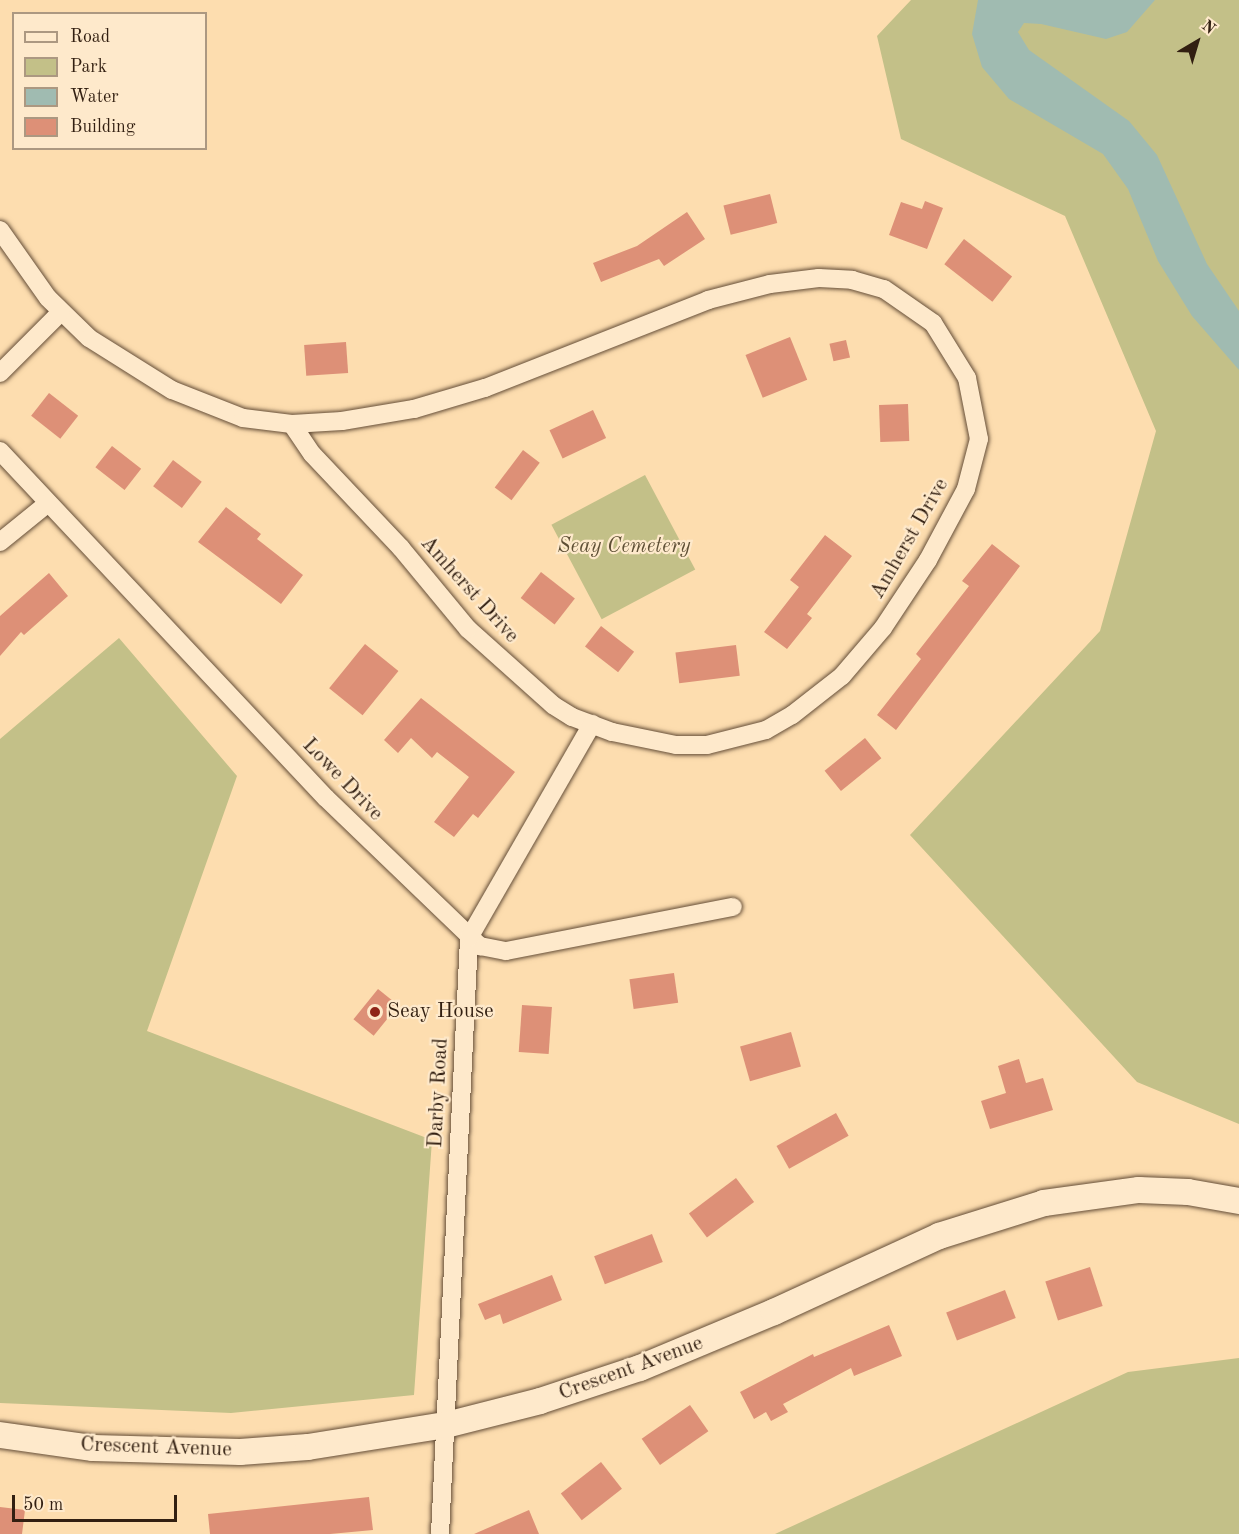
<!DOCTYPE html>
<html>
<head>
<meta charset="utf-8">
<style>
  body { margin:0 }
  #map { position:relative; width:1239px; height:1534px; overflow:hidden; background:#fdddaf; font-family:"Old Standard TT",serif }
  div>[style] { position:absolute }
  .green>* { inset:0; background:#c3c088; transform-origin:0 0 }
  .water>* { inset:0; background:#a0bbb1 }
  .building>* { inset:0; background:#dd9077; transform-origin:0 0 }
  .roads { filter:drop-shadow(0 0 2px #654e38) drop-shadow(0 0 2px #654e38) }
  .street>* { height:18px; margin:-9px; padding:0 9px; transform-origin:9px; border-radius:9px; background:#fee9cb }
  .secondary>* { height:26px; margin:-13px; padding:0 13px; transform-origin:13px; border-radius:13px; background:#fee9cb }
  .dots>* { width:16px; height:16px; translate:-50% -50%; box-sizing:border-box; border:3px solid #fee9cb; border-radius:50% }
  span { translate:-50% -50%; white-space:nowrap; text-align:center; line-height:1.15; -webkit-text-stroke:4.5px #fee9cb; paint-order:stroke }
  .street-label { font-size:21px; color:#321f11 }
  .park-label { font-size:21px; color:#5e4f35; font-style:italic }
  .poi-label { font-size:21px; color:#321f11 }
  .left { translate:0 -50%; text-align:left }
  .legend { position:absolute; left:12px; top:12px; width:195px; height:138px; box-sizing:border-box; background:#fee9cb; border:2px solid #ac9881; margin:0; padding:8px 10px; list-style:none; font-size:18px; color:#321f11 }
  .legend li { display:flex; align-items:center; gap:12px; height:30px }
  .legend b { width:30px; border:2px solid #ac9881 }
  .north { position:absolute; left:1167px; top:12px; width:60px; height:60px; -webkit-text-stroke:4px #fee9cb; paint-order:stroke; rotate:38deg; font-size:16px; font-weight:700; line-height:24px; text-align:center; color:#321f11 }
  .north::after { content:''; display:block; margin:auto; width:21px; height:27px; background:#321f11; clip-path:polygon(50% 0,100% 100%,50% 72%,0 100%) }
  .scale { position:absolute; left:12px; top:1495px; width:165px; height:27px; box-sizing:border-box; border:3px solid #321f11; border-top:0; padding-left:8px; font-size:18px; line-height:21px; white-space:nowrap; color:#321f11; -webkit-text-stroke:4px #fee9cb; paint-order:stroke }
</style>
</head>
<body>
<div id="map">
  <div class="green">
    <div style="clip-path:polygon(911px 0,1239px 0,1239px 1124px,1137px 1082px,910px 835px,1100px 631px,1156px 431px,1065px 216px,901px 139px,877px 36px)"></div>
    <div style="left:645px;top:475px;width:107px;height:106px;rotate:62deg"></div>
    <div style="clip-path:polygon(119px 638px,237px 776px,147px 1031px,432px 1140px,414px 1395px,231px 1413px,0 1403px,0 739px)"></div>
    <div style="clip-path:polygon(1239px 1358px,1239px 1534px,775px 1534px,1128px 1372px)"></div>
  </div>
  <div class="water">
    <div style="clip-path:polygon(978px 0,1155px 0,1127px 32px,1106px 39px,1041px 24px,1024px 23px,1018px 32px,1029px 50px,1129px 121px,1157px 155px,1207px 264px,1239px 311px,1239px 370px,1192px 316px,1158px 261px,1128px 189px,1103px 154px,1009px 99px,982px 67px,972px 34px)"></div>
  </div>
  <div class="building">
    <div style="left:770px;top:194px;width:30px;height:48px;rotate:76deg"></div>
    <div style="clip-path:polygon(925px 201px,943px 208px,927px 249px,889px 235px,901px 202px,922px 209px)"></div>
    <div style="clip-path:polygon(687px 212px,705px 239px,664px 266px,659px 259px,601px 282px,593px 263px,637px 246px)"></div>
    <div style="left:964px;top:239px;width:61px;height:32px;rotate:38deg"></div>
    <div style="left:790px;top:337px;width:46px;height:48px;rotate:68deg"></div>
    <div style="left:846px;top:340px;width:18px;height:17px;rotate:77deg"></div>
    <div style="left:346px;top:342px;width:31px;height:42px;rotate:86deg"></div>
    <div style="left:49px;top:393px;width:37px;height:29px;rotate:38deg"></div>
    <div style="left:908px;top:404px;width:37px;height:29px;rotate:88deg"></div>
    <div style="left:593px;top:410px;width:31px;height:48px;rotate:65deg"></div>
    <div style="left:112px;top:446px;width:37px;height:27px;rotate:38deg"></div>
    <div style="left:523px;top:450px;width:21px;height:47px;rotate:37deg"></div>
    <div style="left:173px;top:460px;width:36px;height:33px;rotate:37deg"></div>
    <div style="clip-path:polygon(226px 507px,261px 534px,257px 539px,303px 575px,281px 604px,198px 542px)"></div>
    <div style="clip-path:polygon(825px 535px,852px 556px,807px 614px,812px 618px,787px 649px,764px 632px,799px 587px,790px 580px)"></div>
    <div style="clip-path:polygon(992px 544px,1020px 566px,896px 730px,877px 715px,921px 659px,916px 654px,969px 586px,962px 581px)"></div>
    <div style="left:541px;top:572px;width:43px;height:33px;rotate:38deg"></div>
    <div style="clip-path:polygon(49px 573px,68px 596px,24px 635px,21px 632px,0 656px,0 616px)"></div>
    <div style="left:601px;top:626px;width:42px;height:26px;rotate:38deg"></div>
    <div style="left:365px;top:644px;width:43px;height:57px;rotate:39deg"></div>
    <div style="left:736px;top:645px;width:31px;height:61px;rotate:83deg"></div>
    <div style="clip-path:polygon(421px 698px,515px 772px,478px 818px,473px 814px,454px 837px,434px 822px,469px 777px,437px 752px,432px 758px,411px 738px,398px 753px,384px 740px)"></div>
    <div style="left:865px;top:738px;width:26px;height:52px;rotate:51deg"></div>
    <div style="left:674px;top:973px;width:30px;height:45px;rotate:82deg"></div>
    <div style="left:378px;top:989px;width:26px;height:39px;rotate:39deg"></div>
    <div style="left:522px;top:1005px;width:30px;height:47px;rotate:4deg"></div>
    <div style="left:791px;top:1032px;width:36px;height:53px;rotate:74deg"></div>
    <div style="clip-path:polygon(1019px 1059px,1026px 1083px,1043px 1078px,1053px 1110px,990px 1129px,981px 1101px,1006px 1093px,998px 1066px)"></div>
    <div style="left:836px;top:1113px;width:26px;height:68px;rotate:61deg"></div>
    <div style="left:736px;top:1178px;width:30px;height:59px;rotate:53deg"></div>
    <div style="left:652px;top:1234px;width:30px;height:62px;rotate:69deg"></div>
    <div style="left:1090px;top:1267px;width:41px;height:47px;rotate:72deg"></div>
    <div style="clip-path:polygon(552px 1275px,562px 1300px,503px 1324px,500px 1314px,485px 1320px,478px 1304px)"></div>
    <div style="left:1005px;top:1290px;width:30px;height:63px;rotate:69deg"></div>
    <div style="clip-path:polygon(889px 1325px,902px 1356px,854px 1376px,851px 1368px,783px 1404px,788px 1412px,771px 1421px,766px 1412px,754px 1419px,740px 1392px,813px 1354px,814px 1357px)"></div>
    <div style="left:690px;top:1405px;width:32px;height:59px;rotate:55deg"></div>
    <div style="left:601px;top:1462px;width:34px;height:51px;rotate:52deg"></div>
    <div style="clip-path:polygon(369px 1497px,373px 1530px,330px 1534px,210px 1534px,208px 1514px)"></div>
    <div style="clip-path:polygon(0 1507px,25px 1510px,22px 1534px,0 1534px)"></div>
    <div style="clip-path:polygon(529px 1510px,539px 1534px,474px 1534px)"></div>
  </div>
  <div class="roads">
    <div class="street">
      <div style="left:0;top:230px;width:83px;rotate:54.8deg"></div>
      <div style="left:48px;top:298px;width:57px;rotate:44.3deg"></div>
      <div style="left:89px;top:338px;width:98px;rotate:32.1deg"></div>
      <div style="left:172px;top:390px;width:76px;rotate:21.5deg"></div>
      <div style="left:243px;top:418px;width:49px;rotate:7deg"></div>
      <div style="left:292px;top:424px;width:50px;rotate:-3.4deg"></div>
      <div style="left:342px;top:421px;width:73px;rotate:-9.5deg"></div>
      <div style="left:414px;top:409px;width:74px;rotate:-16.5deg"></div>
      <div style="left:485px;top:388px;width:240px;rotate:-21.5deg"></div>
      <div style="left:708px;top:300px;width:64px;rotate:-14.5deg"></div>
      <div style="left:770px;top:284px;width:49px;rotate:-7deg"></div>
      <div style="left:819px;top:278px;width:33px;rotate:3deg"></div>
      <div style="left:852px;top:280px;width:33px;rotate:16deg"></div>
      <div style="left:884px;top:289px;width:60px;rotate:34.8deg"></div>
      <div style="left:933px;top:323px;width:65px;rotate:58.3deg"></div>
      <div style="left:967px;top:378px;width:62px;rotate:78.9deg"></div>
      <div style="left:979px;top:439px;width:52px;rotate:104.6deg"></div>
      <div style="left:966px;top:489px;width:81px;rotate:118.2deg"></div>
      <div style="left:928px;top:560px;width:82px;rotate:123.5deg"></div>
      <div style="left:883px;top:628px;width:63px;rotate:130.5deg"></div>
      <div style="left:842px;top:676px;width:63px;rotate:142deg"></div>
      <div style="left:792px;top:715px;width:30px;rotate:150deg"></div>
      <div style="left:766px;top:730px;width:61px;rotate:165.7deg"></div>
      <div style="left:707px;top:745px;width:31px;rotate:180deg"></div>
      <div style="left:676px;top:745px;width:65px;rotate:-168.5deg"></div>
      <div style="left:612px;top:732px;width:43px;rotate:-159.4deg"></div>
      <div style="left:572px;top:717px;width:22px;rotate:-148deg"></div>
      <div style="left:553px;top:705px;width:114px;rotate:-138.2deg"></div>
      <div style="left:468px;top:629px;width:105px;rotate:-129.6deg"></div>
      <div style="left:401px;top:548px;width:129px;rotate:-133.4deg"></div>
      <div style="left:312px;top:454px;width:36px;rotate:-124deg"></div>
      <div style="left:0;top:373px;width:86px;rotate:-45deg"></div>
      <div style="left:0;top:451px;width:476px;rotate:46.8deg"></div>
      <div style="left:326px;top:798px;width:214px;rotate:43.9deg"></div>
      <div style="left:480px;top:946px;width:26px;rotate:11deg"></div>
      <div style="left:506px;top:951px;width:231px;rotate:-11deg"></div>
      <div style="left:0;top:542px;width:62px;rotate:-39.1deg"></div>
      <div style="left:440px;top:1534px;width:597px;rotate:-87.21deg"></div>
      <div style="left:469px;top:938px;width:247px;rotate:-60.1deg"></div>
    </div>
    <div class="secondary">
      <div style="left:0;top:1435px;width:94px;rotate:8deg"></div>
      <div style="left:93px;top:1448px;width:147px;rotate:1.6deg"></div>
      <div style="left:240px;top:1452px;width:68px;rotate:-4.2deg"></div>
      <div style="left:308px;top:1447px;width:140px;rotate:-9.1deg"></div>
      <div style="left:446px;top:1425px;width:97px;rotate:-14.3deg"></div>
      <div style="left:540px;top:1401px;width:105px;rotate:-18.3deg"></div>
      <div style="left:640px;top:1368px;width:145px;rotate:-22.7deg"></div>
      <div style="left:774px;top:1312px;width:182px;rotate:-24.7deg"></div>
      <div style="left:939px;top:1236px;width:110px;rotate:-17.4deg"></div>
      <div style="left:1044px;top:1203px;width:96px;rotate:-7.8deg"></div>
      <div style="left:1139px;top:1190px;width:49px;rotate:2.3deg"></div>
      <div style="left:1188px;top:1192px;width:52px;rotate:10deg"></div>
    </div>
  </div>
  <div class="dots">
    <div style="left:375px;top:1012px;background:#8f2418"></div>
  </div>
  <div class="street-label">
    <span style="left:910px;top:539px;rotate:-60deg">Amherst Drive</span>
    <span style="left:469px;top:590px;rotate:48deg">Amherst Drive</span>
    <span style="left:342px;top:780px;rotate:46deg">Lowe Drive</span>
    <span style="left:439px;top:1093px;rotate:-87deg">Darby Road</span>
    <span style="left:631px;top:1369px;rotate:-20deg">Crescent Avenue</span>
    <span style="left:156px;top:1448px;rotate:2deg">Crescent Avenue</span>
  </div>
  <div class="park-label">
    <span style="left:624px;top:547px">Seay Cemetery</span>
  </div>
  <div class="poi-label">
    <span class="left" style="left:387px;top:1012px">Seay House</span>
  </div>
  <ul class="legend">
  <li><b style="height:8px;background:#fee9cb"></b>Road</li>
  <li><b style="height:16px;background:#c3c088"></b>Park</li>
  <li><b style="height:16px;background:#a0bbb1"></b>Water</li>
  <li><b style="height:16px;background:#dd9077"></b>Building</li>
  </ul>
  <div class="north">N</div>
  <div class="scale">50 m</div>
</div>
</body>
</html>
